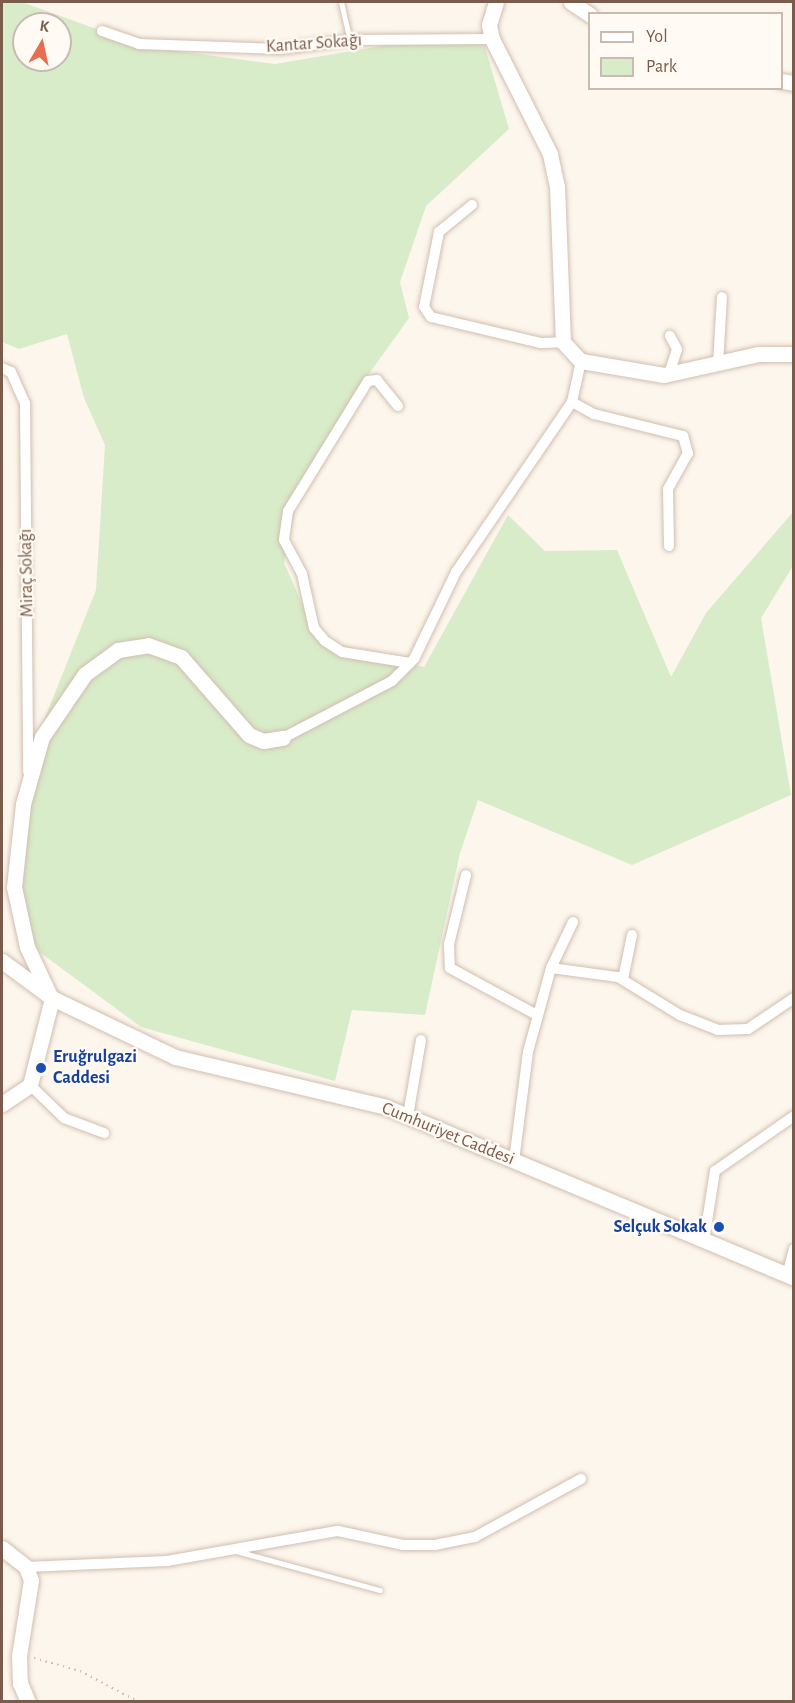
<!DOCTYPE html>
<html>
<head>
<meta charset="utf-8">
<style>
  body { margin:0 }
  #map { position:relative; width:795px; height:1703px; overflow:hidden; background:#fdf6ec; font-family:"Alegreya Sans",sans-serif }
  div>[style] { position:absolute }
  .green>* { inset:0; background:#d8ecc9 }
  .path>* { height:2px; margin-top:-1px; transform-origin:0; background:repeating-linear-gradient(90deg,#d9b8a5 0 1.5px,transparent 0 6px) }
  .roads { filter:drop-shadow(0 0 2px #d1beb0) drop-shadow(0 0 2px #d1beb0) }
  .lane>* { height:5px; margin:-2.5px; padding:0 2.5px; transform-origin:2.5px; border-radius:2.5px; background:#fff }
  .street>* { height:10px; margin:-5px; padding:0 5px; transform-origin:5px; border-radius:5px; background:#fff }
  .secondary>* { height:15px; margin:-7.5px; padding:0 7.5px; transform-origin:7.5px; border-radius:7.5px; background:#fff }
  .dots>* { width:16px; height:16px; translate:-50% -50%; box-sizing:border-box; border:3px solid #fffaf3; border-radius:50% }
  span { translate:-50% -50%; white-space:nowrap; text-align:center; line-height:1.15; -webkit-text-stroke:4.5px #fffaf3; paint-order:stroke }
  .street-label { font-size:18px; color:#7a5c4d }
  .transit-label { font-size:18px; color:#164399; font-weight:700 }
  .left { translate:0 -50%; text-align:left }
  .right { translate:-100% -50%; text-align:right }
  .frame { position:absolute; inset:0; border:3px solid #7a5c4d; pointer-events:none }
  .legend { position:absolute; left:588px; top:12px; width:195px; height:78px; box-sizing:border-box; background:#fffaf3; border:2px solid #cabbb1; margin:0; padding:8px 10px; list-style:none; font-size:18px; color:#7a5c4d }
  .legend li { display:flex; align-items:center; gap:12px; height:30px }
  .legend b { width:30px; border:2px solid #cabbb1 }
  .north { position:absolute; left:12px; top:12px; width:60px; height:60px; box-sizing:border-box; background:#fffaf3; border:2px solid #cabbb1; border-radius:50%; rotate:9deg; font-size:16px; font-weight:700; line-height:24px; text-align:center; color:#7a5c4d }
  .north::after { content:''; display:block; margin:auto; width:21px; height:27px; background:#e76f51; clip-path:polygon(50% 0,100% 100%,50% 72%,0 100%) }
</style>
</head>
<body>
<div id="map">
  <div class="green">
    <div style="clip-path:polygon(evenodd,2px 2px,22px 2px,146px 47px,275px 64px,387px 45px,484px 44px,509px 129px,426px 206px,400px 282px,409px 318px,366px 378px,295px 510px,284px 563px,318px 639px,424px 667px,508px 515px,545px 551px,617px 550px,671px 677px,706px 613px,793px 512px,793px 566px,761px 618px,791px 795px,632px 865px,478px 800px,460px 853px,425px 1015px,352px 1010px,335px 1081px,141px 1027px,34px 948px,16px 868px,43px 723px,96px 590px,105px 445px,84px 398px,67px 334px,19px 349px,2px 342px,2px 2px,24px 24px,60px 24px,60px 60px,24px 60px,24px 24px)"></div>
  </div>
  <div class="path">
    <div style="left:34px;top:1658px;width:48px;rotate:15.8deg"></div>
    <div style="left:80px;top:1671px;width:67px;rotate:27.7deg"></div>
  </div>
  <div class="roads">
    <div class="lane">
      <div style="left:341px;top:2px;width:39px;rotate:77deg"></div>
      <div style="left:236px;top:1551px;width:149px;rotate:15.2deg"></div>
    </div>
    <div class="street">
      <div style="left:102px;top:31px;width:39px;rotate:19deg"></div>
      <div style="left:139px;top:44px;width:141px;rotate:2deg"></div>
      <div style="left:280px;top:49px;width:71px;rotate:-7.3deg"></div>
      <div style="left:350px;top:40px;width:142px;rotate:-0.4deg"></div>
      <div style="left:472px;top:205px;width:43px;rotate:140.7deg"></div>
      <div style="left:439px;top:232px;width:76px;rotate:101.3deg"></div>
      <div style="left:424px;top:307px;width:12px;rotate:55deg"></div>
      <div style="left:431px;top:317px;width:112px;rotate:13.4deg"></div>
      <div style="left:540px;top:343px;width:23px;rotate:-2deg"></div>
      <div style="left:718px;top:364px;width:67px;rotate:-86.6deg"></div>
      <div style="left:2px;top:368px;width:10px;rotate:24deg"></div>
      <div style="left:11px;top:372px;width:34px;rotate:66deg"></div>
      <div style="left:25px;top:403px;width:369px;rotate:89.5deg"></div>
      <div style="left:669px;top:374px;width:26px;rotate:-72deg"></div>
      <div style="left:677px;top:349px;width:15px;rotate:-118deg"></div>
      <div style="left:572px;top:402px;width:25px;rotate:29deg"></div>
      <div style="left:594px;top:414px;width:92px;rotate:13.9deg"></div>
      <div style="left:683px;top:436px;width:18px;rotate:74deg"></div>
      <div style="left:688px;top:453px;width:41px;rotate:119.1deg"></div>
      <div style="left:668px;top:489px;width:57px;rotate:89deg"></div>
      <div style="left:398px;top:406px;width:33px;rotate:-129deg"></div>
      <div style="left:377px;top:380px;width:9px;rotate:174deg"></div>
      <div style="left:368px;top:381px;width:153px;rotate:121.6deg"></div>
      <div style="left:288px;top:511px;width:29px;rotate:98deg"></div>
      <div style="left:284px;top:540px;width:38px;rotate:62deg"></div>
      <div style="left:302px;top:574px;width:55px;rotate:77.5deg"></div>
      <div style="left:314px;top:628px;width:17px;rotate:50deg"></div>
      <div style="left:325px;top:641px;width:20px;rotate:33deg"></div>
      <div style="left:342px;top:652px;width:69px;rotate:9.2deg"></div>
      <div style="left:283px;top:738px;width:123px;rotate:-27.6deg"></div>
      <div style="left:392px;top:681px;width:31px;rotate:-45deg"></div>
      <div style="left:414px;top:659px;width:97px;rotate:-64.2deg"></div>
      <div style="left:456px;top:572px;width:206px;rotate:-55.7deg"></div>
      <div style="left:572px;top:402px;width:42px;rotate:-77.6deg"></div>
      <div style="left:466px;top:875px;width:71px;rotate:103.8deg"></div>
      <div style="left:449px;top:944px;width:24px;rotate:88deg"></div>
      <div style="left:450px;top:968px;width:99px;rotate:28.4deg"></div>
      <div style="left:551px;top:968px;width:68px;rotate:7.7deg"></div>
      <div style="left:618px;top:977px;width:73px;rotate:31.5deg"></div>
      <div style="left:680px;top:1015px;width:41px;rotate:21.5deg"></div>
      <div style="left:718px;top:1030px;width:30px;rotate:-2deg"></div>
      <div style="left:748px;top:1029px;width:55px;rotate:-34deg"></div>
      <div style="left:623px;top:979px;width:45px;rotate:-78.4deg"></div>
      <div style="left:30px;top:1085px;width:47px;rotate:44.1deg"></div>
      <div style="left:64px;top:1118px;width:43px;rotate:20.6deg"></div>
      <div style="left:408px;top:1116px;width:77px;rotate:-80.3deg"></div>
      <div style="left:514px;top:1161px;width:110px;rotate:-82.7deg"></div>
      <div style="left:528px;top:1052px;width:87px;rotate:-74.7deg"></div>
      <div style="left:551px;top:968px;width:51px;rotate:-64.4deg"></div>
      <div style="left:704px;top:1241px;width:71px;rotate:-81.1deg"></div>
      <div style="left:715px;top:1171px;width:96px;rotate:-34.8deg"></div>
      <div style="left:787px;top:1275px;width:27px;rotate:-75deg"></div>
      <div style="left:26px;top:1567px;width:141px;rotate:-2.4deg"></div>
      <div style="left:167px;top:1561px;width:174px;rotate:-10deg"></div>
      <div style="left:338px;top:1531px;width:66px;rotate:12.2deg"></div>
      <div style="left:403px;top:1545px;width:32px"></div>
      <div style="left:435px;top:1545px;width:41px;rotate:-11.3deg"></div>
      <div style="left:475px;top:1537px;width:121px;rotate:-28.7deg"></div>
    </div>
    <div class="secondary">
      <div style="left:496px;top:2px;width:24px;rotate:107deg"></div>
      <div style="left:489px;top:25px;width:14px;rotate:78deg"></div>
      <div style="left:492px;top:39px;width:129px;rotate:63.2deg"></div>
      <div style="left:550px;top:154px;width:33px;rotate:78deg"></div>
      <div style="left:557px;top:186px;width:156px;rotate:87.8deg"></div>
      <div style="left:563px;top:342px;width:26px;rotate:47deg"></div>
      <div style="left:581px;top:361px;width:84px;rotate:9.6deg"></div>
      <div style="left:664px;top:375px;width:96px;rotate:-12.6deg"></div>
      <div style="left:758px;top:354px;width:36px"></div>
      <div style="left:571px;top:2px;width:23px;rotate:34deg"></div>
      <div style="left:782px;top:81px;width:12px;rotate:9deg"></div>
      <div style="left:2px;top:961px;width:62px;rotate:36.5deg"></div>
      <div style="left:52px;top:998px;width:136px;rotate:25.6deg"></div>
      <div style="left:175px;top:1057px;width:217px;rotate:13.3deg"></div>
      <div style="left:386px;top:1107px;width:442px;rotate:22.7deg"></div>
      <div style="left:50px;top:996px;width:54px;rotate:-115.1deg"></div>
      <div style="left:27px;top:947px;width:61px;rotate:-102.2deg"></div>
      <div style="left:14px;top:887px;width:83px;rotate:-83.8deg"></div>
      <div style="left:23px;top:804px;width:70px;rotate:-74.2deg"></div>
      <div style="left:42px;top:737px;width:76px;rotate:-55.7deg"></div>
      <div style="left:85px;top:674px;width:41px;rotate:-36deg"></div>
      <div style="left:118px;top:650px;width:30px;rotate:-9deg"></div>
      <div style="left:148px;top:645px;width:35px;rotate:20deg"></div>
      <div style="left:181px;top:657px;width:103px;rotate:48.9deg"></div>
      <div style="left:249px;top:735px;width:15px;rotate:23deg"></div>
      <div style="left:263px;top:741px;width:20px;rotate:-9deg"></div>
      <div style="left:2px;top:1104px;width:34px;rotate:-34deg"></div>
      <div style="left:30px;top:1085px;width:90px;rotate:-75.8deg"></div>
      <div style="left:2px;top:1548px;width:31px;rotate:38deg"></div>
      <div style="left:26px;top:1567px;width:14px;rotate:69deg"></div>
      <div style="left:31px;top:1580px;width:77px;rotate:99deg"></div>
      <div style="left:19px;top:1656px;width:27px;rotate:88deg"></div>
      <div style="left:20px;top:1683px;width:21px;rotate:67deg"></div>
    </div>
  </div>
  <div class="dots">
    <div style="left:41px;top:1068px;background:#1a4fb4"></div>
    <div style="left:719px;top:1227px;background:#1a4fb4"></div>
  </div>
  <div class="street-label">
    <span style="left:314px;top:44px;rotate:-4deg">Kantar Sokağı</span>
    <span style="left:27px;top:573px;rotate:-91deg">Miraç Sokağı</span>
    <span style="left:448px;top:1134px;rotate:22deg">Cumhuriyet Caddesi</span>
  </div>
  <div class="transit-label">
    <span class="left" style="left:53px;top:1068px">Eruğrulgazi<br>Caddesi</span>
    <span class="right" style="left:707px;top:1227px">Selçuk Sokak</span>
  </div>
  <div class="frame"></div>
  <ul class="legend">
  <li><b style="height:8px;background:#fff"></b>Yol</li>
  <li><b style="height:16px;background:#d8ecc9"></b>Park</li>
  </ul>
  <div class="north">K</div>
</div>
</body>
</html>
